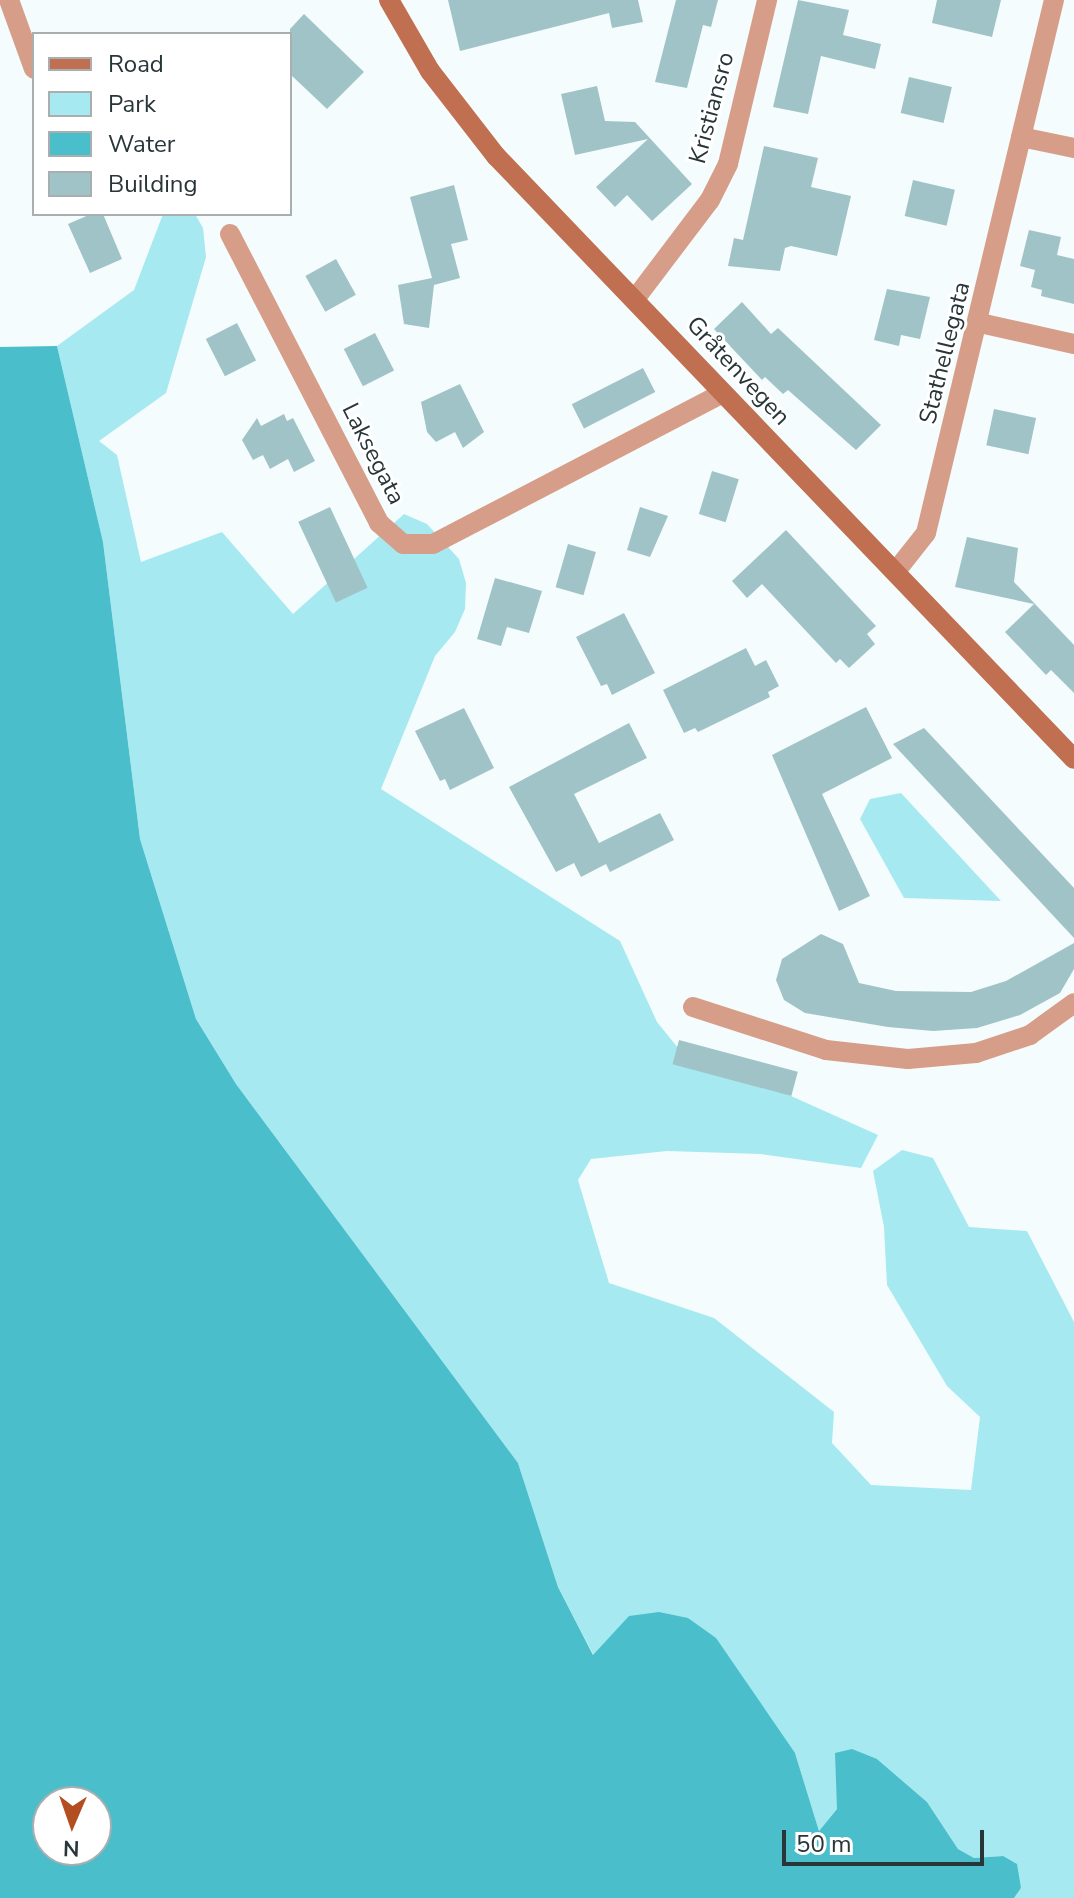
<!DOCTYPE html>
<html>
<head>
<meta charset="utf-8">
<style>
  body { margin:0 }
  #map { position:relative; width:1074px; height:1898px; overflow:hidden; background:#f5fcfd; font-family:"Nunito Sans",sans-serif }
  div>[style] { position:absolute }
  .green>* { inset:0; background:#a6e9f1 }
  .water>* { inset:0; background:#4abecb }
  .building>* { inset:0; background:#a0c3c7; transform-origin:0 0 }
  .street>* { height:20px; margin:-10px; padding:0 10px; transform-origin:10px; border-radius:10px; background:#d69e89 }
  .secondary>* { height:20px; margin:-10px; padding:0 10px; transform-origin:10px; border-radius:10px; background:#c07050 }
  span { translate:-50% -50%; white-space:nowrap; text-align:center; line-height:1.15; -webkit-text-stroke:6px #fff; paint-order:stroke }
  .street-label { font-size:24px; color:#283638 }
  .legend { position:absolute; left:32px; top:32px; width:260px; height:184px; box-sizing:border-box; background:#fff; border:2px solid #a9afaf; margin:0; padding:10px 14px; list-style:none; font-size:24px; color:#283638 }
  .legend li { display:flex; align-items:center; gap:16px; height:40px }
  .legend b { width:40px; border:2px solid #a9afaf }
  .north { position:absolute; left:32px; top:1786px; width:80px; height:80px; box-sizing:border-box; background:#fff; border:2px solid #a9afaf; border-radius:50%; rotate:182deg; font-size:22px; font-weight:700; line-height:32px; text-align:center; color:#283638 }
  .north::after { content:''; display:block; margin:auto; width:28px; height:36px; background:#b34e21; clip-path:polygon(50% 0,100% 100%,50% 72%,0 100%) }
  .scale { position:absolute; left:782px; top:1830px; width:202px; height:36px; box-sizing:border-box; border:4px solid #283638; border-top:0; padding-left:10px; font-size:24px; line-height:28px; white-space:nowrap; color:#283638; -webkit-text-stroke:6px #fff; paint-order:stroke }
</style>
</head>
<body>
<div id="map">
  <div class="green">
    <div style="clip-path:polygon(163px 214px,195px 214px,203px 228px,206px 257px,166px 393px,99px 441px,117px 455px,141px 562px,222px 532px,293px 614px,404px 514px,427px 524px,459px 559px,466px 583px,465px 609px,455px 632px,435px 656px,381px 789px,620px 941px,657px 1022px,687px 1059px,771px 1087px,878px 1135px,861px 1168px,761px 1154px,667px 1151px,591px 1159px,578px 1180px,609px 1283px,714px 1318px,834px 1412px,832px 1443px,871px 1485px,971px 1490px,980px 1417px,947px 1386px,887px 1285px,884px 1227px,873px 1171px,902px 1150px,933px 1158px,969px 1227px,1027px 1231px,1074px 1322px,1074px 1898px,1014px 1898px,1021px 1888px,1003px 1856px,974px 1858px,958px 1849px,927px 1802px,877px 1759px,839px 1770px,837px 1809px,819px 1831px,795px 1753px,594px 1656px,558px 1587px,518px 1463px,236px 1084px,196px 1019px,140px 839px,103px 542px,57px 346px,134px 290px)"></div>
    <div style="clip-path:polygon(901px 793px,1001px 901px,904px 898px,860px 819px,870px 799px)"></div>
  </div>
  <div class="water">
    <div style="clip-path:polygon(evenodd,57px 346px,103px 542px,140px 839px,196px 1019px,236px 1084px,518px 1463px,558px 1587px,593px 1655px,629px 1616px,659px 1612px,688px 1618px,716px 1638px,795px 1753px,819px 1831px,837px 1809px,835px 1753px,852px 1749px,877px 1759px,927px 1802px,958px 1849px,974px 1858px,1003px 1856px,1017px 1864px,1021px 1888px,1014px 1898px,0 1898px,0 347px,57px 346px,48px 1802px,96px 1802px,96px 1850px,48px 1850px,48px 1802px)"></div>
  </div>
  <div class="building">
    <div style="clip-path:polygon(448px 0,638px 0,643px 22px,612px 28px,609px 13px,460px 51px)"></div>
    <div style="clip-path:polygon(676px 0,718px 0,711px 27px,703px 25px,687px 88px,655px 82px)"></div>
    <div style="clip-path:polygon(798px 0,849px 10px,843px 35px,881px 44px,875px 69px,821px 56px,808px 114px,773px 107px)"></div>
    <div style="clip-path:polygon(937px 0,1001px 0,992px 37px,932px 23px)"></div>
    <div style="clip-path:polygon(304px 14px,364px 72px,327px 109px,290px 74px,290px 29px)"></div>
    <div style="left:909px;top:77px;width:44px;height:37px;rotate:13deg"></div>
    <div style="clip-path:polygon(597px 86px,605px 121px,635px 122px,692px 184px,652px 221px,627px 195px,615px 207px,596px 187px,648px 139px,575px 155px,561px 94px)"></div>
    <div style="clip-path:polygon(764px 146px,818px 158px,811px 187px,851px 196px,837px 256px,791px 246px,785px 248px,780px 271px,728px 266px,734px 238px,743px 240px)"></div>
    <div style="left:913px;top:180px;width:43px;height:37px;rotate:13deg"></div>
    <div style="clip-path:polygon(454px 185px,468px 240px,451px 244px,460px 278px,434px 285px,429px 328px,404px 324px,398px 285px,432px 278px,410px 197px)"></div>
    <div style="clip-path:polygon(91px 214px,103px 214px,122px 259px,90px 273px,68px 224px)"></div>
    <div style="clip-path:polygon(1029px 230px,1061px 237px,1057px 255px,1074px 259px,1074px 304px,1041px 296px,1042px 290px,1031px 287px,1035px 270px,1020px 266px)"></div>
    <div style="left:336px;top:259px;width:41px;height:35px;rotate:61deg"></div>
    <div style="clip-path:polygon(887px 289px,930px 297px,920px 339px,901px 335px,899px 346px,874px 340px)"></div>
    <div style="clip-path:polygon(742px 302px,771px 334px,778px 328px,881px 425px,856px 450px,788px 390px,783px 394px,765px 377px,762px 380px,714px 329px)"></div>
    <div style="left:237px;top:323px;width:42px;height:35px;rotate:63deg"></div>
    <div style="left:375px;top:333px;width:42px;height:35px;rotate:63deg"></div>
    <div style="left:643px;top:368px;width:27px;height:80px;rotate:63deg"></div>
    <div style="clip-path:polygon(460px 384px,484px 432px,463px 448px,455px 432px,436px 442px,427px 432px,421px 402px)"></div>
    <div style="left:994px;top:409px;width:43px;height:37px;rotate:12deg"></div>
    <div style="clip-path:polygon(284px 414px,287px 421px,293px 418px,315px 461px,294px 472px,288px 459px,270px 469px,263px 455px,253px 460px,242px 440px,257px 418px,261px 426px)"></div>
    <div style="left:712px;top:471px;width:28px;height:45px;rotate:17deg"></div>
    <div style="left:330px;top:507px;width:89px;height:35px;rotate:65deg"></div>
    <div style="clip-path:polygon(640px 507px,668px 516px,650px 557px,627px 550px)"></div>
    <div style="clip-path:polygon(786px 530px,876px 626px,867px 634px,875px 644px,849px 668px,840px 659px,836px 663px,762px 584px,747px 598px,732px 581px)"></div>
    <div style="clip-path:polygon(967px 537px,1018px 548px,1014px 582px,1074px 645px,1074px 693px,1051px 670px,1046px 675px,1005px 632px,1034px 604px,955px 587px)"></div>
    <div style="left:568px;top:544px;width:29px;height:45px;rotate:16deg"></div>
    <div style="clip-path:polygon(495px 578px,542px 591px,529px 633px,507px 627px,501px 646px,477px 639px)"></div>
    <div style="clip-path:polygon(624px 613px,655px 673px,612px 695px,607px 684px,601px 686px,576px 637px)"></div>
    <div style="clip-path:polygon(746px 648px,755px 666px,766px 660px,779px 686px,768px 692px,770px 697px,698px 732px,695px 728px,684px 733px,663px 690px)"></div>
    <div style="clip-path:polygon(866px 707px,892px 758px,822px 794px,870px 896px,839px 911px,772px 755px)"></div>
    <div style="clip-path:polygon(464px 708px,494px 768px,450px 790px,445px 779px,440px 781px,415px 731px)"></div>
    <div style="clip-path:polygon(629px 723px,647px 758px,574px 794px,599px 843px,660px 813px,674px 840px,610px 872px,606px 864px,581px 877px,574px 863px,556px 872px,509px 787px)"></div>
    <div style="clip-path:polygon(924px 728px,1074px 888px,1074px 938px,893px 744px)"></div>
    <div style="clip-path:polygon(821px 934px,843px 944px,859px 983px,896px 991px,971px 992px,1006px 981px,1074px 943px,1074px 969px,1060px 993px,1020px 1015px,977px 1028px,933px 1031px,888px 1027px,805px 1013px,784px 1000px,776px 980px,782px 959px)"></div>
    <div style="left:679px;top:1040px;width:123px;height:25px;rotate:15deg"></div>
  </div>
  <div class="street">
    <div style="left:9px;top:0;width:73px;rotate:70.1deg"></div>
    <div style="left:1021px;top:137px;width:54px;rotate:11.7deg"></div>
    <div style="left:230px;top:234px;width:325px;rotate:62.7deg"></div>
    <div style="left:379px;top:523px;width:32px;rotate:41deg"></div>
    <div style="left:403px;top:544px;width:30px"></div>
    <div style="left:433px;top:544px;width:325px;rotate:-27.5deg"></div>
    <div style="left:635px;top:299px;width:124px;rotate:-52.9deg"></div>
    <div style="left:710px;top:200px;width:40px;rotate:-63.4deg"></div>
    <div style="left:728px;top:164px;width:169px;rotate:-76.6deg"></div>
    <div style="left:980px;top:323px;width:96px;rotate:12.6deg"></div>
    <div style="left:896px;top:571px;width:48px;rotate:-51.7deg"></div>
    <div style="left:926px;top:533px;width:548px;rotate:-76.5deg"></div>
    <div style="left:693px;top:1007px;width:140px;rotate:17.9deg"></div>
    <div style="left:826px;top:1050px;width:82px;rotate:6.3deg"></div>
    <div style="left:908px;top:1059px;width:68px;rotate:-5deg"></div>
    <div style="left:976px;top:1053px;width:57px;rotate:-18.4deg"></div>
    <div style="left:1030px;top:1035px;width:54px;rotate:-36deg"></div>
  </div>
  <div class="secondary">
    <div style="left:389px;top:0;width:82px;rotate:60deg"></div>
    <div style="left:430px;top:71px;width:108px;rotate:52.2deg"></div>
    <div style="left:496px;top:156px;width:835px;rotate:46.21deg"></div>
  </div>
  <div class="street-label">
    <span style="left:712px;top:108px;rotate:-75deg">Kristiansro</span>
    <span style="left:945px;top:353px;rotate:-76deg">Stathellegata</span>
    <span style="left:738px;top:371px;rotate:47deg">Gråtenvegen</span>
    <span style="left:373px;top:454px;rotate:63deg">Laksegata</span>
  </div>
  <ul class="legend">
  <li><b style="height:10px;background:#c07050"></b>Road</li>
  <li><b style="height:22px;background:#a6e9f1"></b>Park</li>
  <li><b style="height:22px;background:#4abecb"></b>Water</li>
  <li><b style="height:22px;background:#a0c3c7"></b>Building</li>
  </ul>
  <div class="north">N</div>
  <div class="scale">50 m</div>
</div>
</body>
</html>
